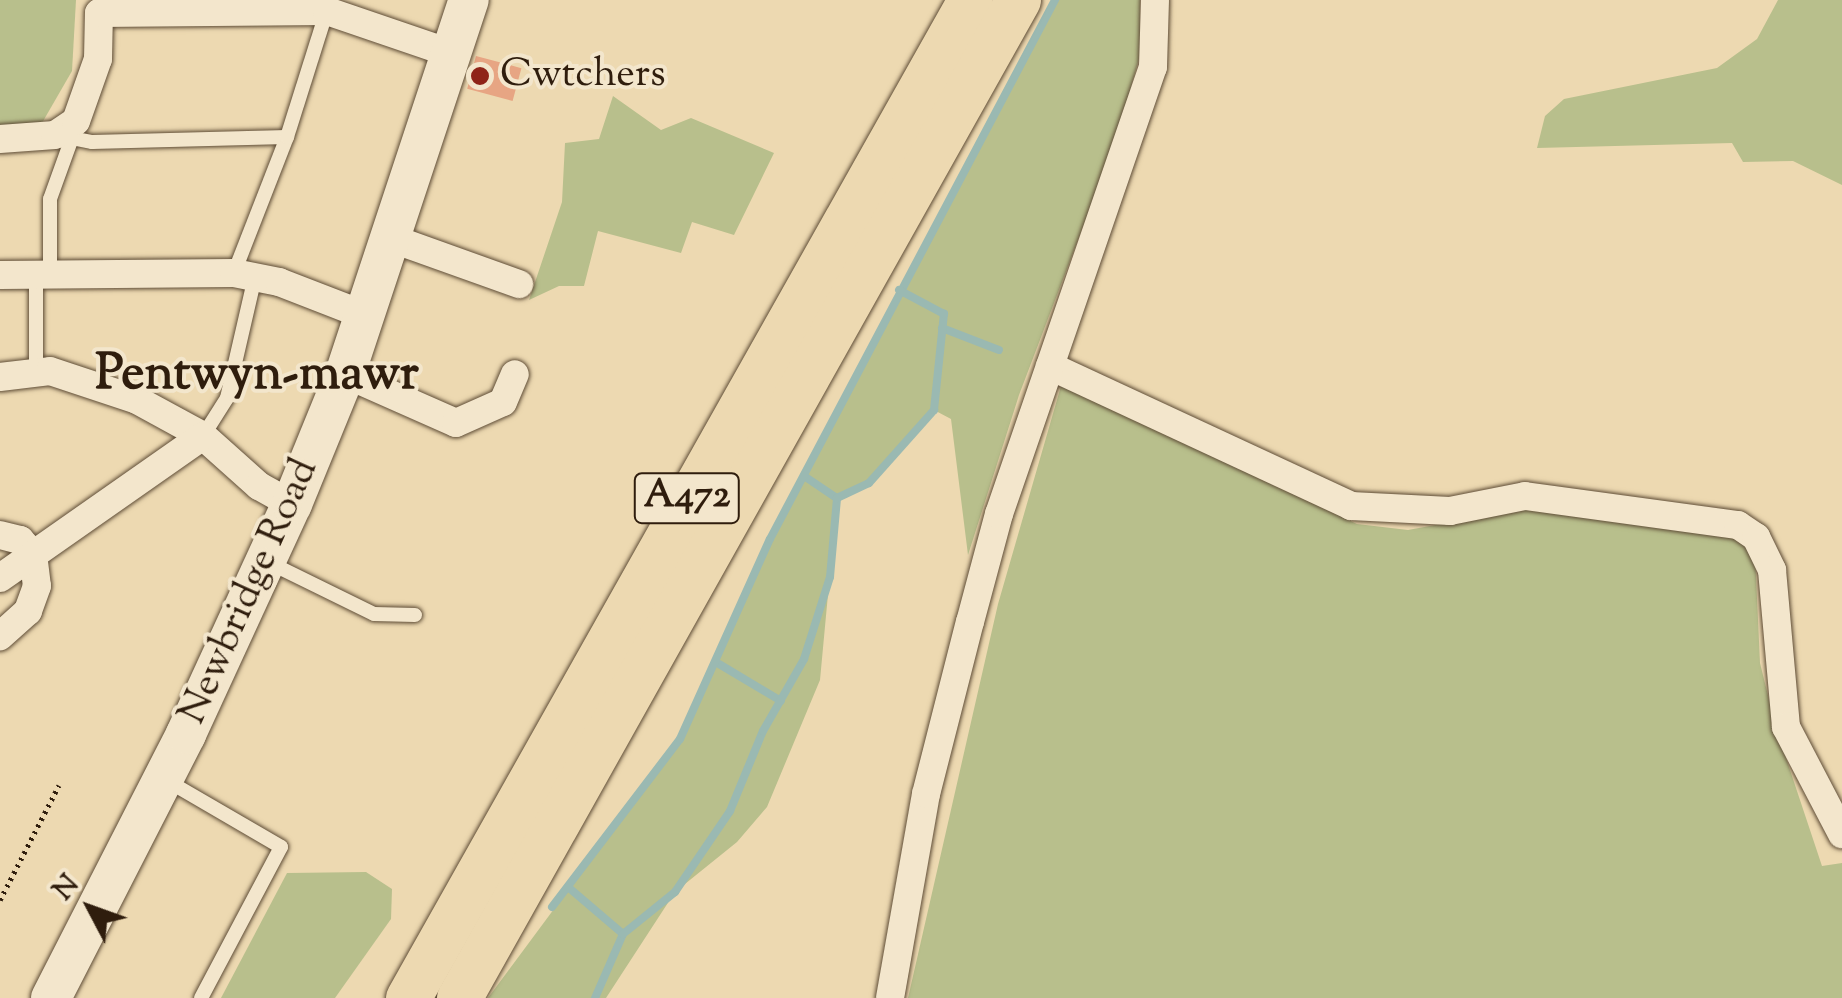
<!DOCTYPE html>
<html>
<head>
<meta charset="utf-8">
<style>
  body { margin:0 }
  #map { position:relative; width:1842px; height:998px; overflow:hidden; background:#edd9b1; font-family:"Sorts Mill Goudy",serif }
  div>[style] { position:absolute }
  .green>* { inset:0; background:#b8bf8c }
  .stream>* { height:8px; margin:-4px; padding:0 4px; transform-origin:4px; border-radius:4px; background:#9ab9b2 }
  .building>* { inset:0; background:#e7a583; transform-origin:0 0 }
  .path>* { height:5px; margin-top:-2.5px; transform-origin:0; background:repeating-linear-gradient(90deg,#2f1d0d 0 2.5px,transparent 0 7.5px) }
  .roads { filter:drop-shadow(0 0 2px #5e4c36) drop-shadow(0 0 2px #5e4c36) }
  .lane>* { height:14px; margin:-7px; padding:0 7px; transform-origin:7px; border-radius:7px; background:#f3e6cc }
  .street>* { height:28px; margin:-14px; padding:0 14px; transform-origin:14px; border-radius:14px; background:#f3e6cc }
  .secondary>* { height:40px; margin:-20px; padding:0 20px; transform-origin:20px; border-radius:20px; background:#f3e6cc }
  .primary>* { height:45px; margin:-22.5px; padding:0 22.5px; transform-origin:22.5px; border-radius:22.5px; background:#edd9b1 }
  .dots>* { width:28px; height:28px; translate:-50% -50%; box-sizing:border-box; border:5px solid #f3e6cc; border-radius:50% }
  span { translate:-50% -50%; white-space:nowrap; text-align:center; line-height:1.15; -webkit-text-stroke:8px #f3e6cc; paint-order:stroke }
  .shield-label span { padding:2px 8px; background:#f3e6cc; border:2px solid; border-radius:8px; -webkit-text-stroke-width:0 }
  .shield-label { font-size:38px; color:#2f1d0d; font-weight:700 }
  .poi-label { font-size:40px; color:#2f1d0d }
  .left { translate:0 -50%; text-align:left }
  .street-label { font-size:40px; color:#2f1d0d }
  .district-label { font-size:50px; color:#2f1d0d; font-weight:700 }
  .north { position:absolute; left:40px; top:858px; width:100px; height:100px; -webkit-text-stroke:8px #f3e6cc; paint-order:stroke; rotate:311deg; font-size:28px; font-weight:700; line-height:40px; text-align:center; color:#2f1d0d }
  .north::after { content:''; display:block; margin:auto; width:35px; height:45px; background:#2f1d0d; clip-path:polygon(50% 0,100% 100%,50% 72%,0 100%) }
</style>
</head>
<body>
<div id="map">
  <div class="green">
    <div style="clip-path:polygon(0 0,76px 0,72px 71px,42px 123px,0 125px)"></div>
    <div style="clip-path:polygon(1055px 0,1140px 0,1140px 55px,1116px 140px,1019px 395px,968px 555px,951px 419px,934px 410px,870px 483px,837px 498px,820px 680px,767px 807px,737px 842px,675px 892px,606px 998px,488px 998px,680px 739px,770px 539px)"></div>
    <div style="clip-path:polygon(1778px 0,1842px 0,1842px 185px,1793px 161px,1743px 162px,1732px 143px,1537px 148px,1545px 116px,1564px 99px,1717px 68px,1757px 39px)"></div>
    <div style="clip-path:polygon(613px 96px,661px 130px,691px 118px,774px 153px,734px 235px,692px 222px,681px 253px,598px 231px,584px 286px,559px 286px,529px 300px,562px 202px,565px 143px,599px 139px)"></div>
    <div style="clip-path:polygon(1061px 386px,1357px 524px,1408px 530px,1529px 508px,1736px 538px,1755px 555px,1760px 663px,1776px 728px,1822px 866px,1842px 863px,1842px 998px,908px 998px,998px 604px)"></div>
    <div style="clip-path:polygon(366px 872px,392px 889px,391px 919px,335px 998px,221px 998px,287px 873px)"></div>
  </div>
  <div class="stream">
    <div style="left:942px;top:328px;width:61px;rotate:21.1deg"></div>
    <div style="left:804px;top:476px;width:40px;rotate:34deg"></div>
    <div style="left:719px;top:664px;width:72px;rotate:30.8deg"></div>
    <div style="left:568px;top:887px;width:72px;rotate:40.5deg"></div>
    <div style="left:552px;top:907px;width:211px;rotate:-52.7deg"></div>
    <div style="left:680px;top:739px;width:219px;rotate:-65.8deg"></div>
    <div style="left:770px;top:539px;width:610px;rotate:-62.13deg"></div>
    <div style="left:595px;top:998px;width:70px;rotate:-66.4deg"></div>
    <div style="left:623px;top:934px;width:67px;rotate:-38.9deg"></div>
    <div style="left:675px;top:892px;width:98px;rotate:-55.8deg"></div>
    <div style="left:730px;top:811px;width:87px;rotate:-67.6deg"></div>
    <div style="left:763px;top:731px;width:83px;rotate:-60.3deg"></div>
    <div style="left:804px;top:659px;width:86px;rotate:-72.4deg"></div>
    <div style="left:830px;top:577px;width:79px;rotate:-84.9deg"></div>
    <div style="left:837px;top:498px;width:35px;rotate:-25deg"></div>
    <div style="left:869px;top:483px;width:98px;rotate:-48.3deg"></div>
    <div style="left:934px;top:410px;width:97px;rotate:-84.1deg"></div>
    <div style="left:944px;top:314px;width:51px;rotate:-151.9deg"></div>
  </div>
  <div class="building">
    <div style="left:476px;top:56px;width:47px;height:34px;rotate:15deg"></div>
  </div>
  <div class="path">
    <div style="left:0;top:900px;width:129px;rotate:-62.8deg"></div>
  </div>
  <div class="roads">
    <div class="lane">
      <div style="left:56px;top:135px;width:37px;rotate:11deg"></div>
      <div style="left:92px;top:142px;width:195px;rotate:-1.5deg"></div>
      <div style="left:287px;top:137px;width:146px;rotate:111.3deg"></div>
      <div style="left:287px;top:137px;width:133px;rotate:-72.5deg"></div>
      <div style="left:36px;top:274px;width:99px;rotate:90deg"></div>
      <div style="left:50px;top:274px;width:75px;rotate:-90deg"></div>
      <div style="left:50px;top:199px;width:65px;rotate:-70.2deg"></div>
      <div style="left:203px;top:436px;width:45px;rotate:-57.7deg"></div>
      <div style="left:227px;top:398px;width:120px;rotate:-77deg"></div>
      <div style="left:268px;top:562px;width:118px;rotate:26.1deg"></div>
      <div style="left:374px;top:614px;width:41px;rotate:1.4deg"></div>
      <div style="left:166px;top:780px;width:133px;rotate:30.2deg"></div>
      <div style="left:281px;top:847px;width:171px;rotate:117.9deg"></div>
    </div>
    <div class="street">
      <div style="left:0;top:139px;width:55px;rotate:-4.2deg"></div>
      <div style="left:55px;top:135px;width:25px;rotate:-34deg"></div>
      <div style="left:76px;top:121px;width:66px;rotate:-70.5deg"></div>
      <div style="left:98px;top:59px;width:46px;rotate:-88.8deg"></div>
      <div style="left:99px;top:13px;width:228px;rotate:-0.5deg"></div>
      <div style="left:327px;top:11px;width:130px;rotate:18.9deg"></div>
      <div style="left:393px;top:239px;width:134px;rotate:19.7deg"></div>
      <div style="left:0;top:275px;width:234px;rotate:-0.5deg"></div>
      <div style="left:234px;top:273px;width:46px;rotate:11.3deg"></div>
      <div style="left:279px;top:282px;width:91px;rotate:21.2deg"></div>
      <div style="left:1050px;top:366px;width:332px;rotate:24.9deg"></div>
      <div style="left:1351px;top:506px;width:99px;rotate:2.9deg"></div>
      <div style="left:1450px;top:511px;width:76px;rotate:-11.3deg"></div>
      <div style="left:1525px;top:496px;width:215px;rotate:7.8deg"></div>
      <div style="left:1738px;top:525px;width:22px;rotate:34deg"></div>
      <div style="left:1756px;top:537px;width:37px;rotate:64deg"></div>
      <div style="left:1772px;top:570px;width:158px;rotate:84.9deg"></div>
      <div style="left:1786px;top:727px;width:121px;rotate:62.4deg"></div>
      <div style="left:345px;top:374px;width:121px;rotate:23.8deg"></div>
      <div style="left:456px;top:423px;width:51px;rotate:-24.1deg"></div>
      <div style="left:503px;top:402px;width:30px;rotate:-67deg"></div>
      <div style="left:0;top:377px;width:50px;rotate:-6.8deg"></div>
      <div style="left:50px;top:371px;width:92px;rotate:18.4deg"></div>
      <div style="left:137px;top:400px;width:75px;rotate:28.6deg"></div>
      <div style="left:203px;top:436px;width:75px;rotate:41.8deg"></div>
      <div style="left:259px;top:486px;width:38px;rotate:29deg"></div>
      <div style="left:0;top:535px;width:21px;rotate:14deg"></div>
      <div style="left:20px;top:540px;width:19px;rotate:47deg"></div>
      <div style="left:33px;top:554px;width:32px;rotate:83deg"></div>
      <div style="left:37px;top:586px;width:27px;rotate:110deg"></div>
      <div style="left:28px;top:611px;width:38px;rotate:138deg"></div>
      <div style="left:0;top:578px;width:248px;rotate:-35deg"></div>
      <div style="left:890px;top:998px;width:207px;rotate:-80deg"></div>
      <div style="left:926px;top:794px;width:178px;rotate:-75.7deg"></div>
      <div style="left:970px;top:622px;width:112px;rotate:-75deg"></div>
      <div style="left:999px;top:514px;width:473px;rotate:-71deg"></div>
      <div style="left:1153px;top:67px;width:67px;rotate:-88.3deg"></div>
    </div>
    <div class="secondary">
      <div style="left:51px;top:998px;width:297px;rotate:-62.9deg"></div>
      <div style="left:186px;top:734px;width:253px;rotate:-65.3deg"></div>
      <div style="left:292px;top:504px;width:140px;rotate:-67.8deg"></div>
      <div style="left:345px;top:374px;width:394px;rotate:-71.7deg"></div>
    </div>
    <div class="primary">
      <div style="left:408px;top:998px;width:1145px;rotate:-60.61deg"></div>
      <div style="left:459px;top:998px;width:1144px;rotate:-60.75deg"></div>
    </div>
  </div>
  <div class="dots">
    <div style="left:480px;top:76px;background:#8f2418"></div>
  </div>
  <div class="shield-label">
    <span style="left:687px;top:498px">A472</span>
  </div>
  <div class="poi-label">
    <span class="left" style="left:500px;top:76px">Cwtchers</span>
  </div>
  <div class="street-label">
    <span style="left:250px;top:592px;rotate:-66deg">Newbridge Road</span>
  </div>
  <div class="district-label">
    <span style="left:257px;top:377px">Pentwyn-mawr</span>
  </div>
  <div class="north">N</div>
</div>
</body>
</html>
